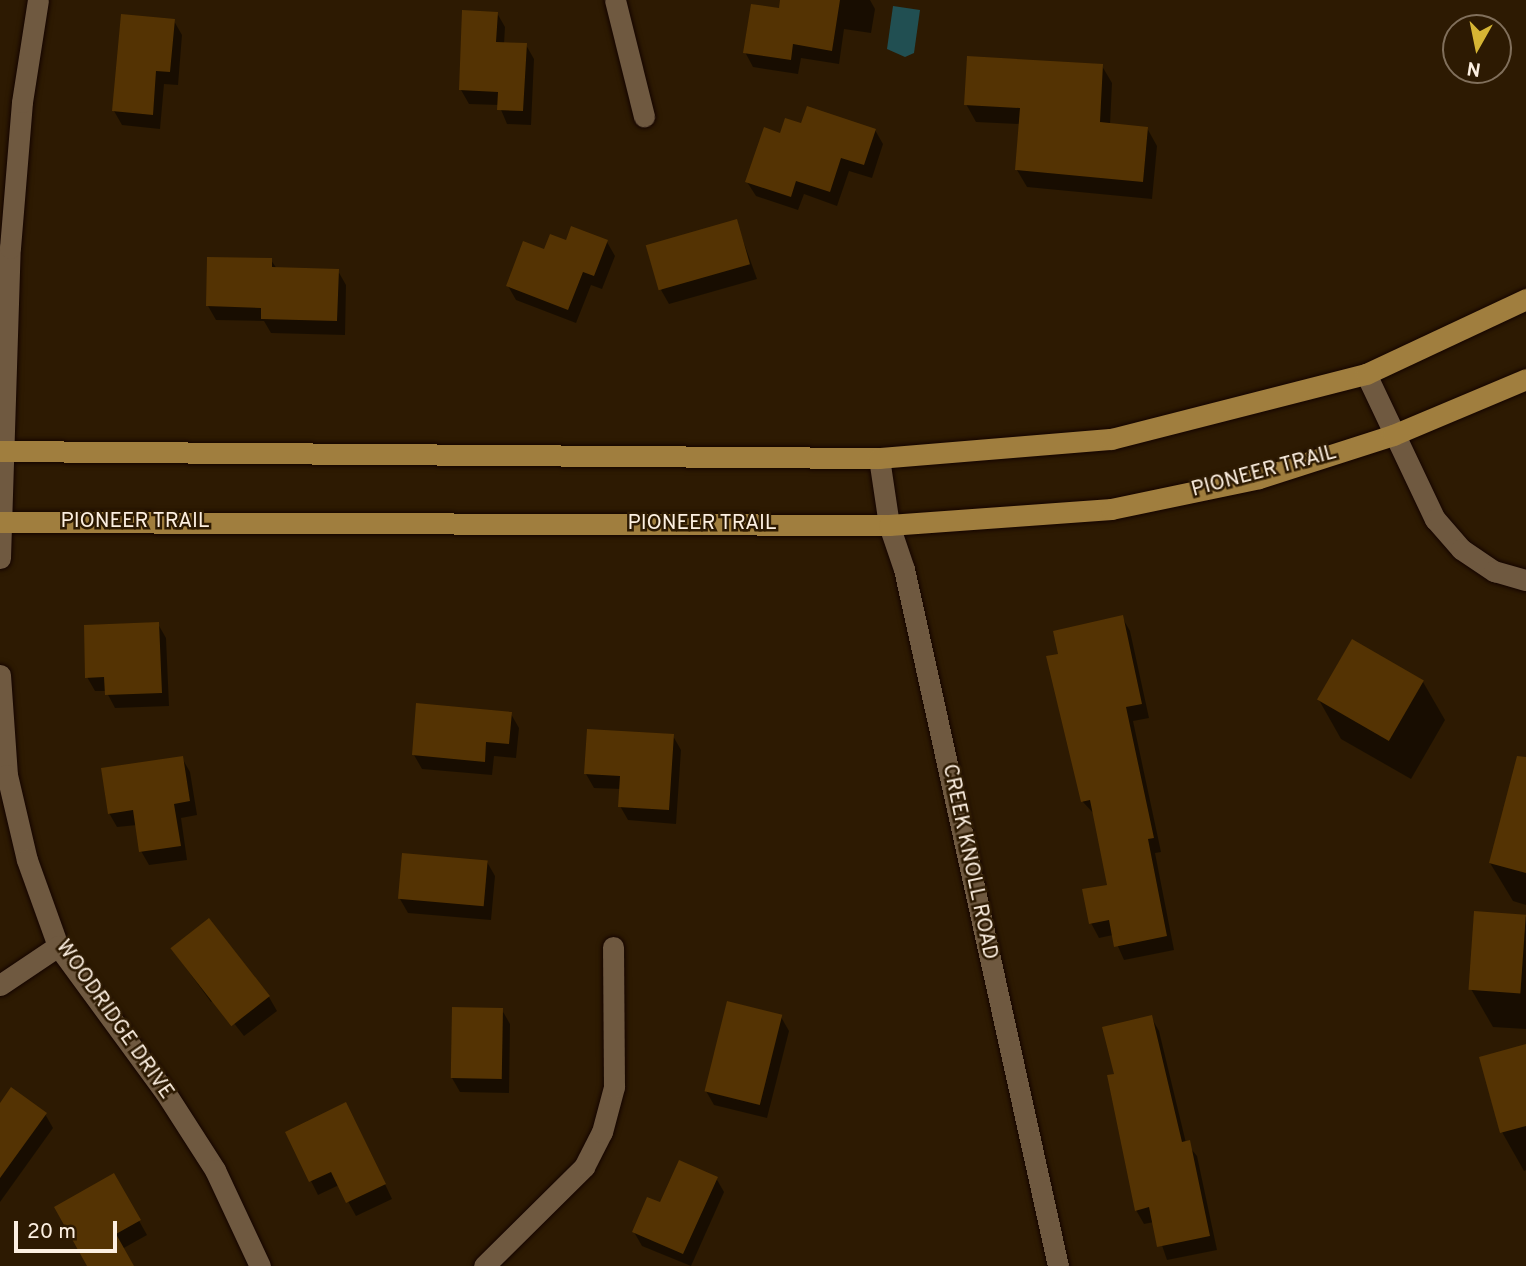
<!DOCTYPE html>
<html>
<head>
<meta charset="utf-8">
<style>
  body { margin:0 }
  #map { position:relative; width:1526px; height:1266px; overflow:hidden; background:#2d1a02; font-family:Overpass,sans-serif }
  div>[style] { position:absolute }
  .water>* { inset:0; background:#214f52 }
  .shadow>* { inset:0; background:#0007 }
  .building>* { inset:0; background:#543303; transform-origin:0 0 }
  .roads { filter:drop-shadow(0 0 2px #140400) drop-shadow(0 0 2px #140400) }
  .minor>* { height:21px; margin:-10.5px; padding:0 10.5px; transform-origin:10.5px; border-radius:10.5px; background:#6f5940 }
  .major>* { height:21px; margin:-10.5px; padding:0 10.5px; transform-origin:10.5px; border-radius:10.5px; background:#a07e3e }
  span { translate:-50% -50%; white-space:nowrap; text-align:center; line-height:1.15; -webkit-text-stroke:5px #2d1a02; paint-order:stroke }
  .street-label { font-size:21px; color:#fcefe1 }
  .north { position:absolute; left:1442px; top:14px; width:70px; height:70px; box-sizing:border-box; background:#2d1a02; border:2px solid #806f5b; border-radius:50%; rotate:189deg; font-size:19px; font-weight:700; line-height:28px; text-align:center; color:#fcefe1 }
  .north::after { content:''; display:block; margin:auto; width:24px; height:32px; background:#d6b534; clip-path:polygon(50% 0,100% 100%,50% 72%,0 100%) }
  .scale { position:absolute; left:14px; top:1221px; width:103px; height:32px; box-sizing:border-box; border:4px solid #fcefe1; border-top:0; padding-left:9px; font-size:21px; line-height:24px; white-space:nowrap; color:#fcefe1; -webkit-text-stroke:5px #2d1a02; paint-order:stroke }
</style>
</head>
<body>
<div id="map">
  <div class="water">
    <div style="clip-path:polygon(893px 6px,920px 10px,914px 53px,905px 57px,887px 49px)"></div>
  </div>
  <div class="shadow">
    <div style="clip-path:polygon(782px 0,870px 0,875px 9px,871px 33px,844px 29px,839px 64px,801px 58px,798px 74px,753px 67px,745px 52px,780px 10px)"></div>
    <div style="clip-path:polygon(497px 13px,505px 27px,504px 44px,526px 45px,534px 59px,531px 125px,507px 124px,499px 105px,469px 104px,461px 90px)"></div>
    <div style="clip-path:polygon(174px 21px,182px 35px,178px 85px,164px 84px,160px 129px,122px 125px,114px 111px)"></div>
    <div style="clip-path:polygon(1102px 66px,1112px 83px,1110px 125px,1147px 128px,1157px 146px,1152px 199px,1027px 187px,1017px 170px,1020px 124px,976px 122px,966px 104px)"></div>
    <div style="clip-path:polygon(802px 126px,875px 130px,883px 144px,872px 178px,849px 171px,837px 206px,804px 194px,798px 210px,756px 196px,747px 182px,781px 135px)"></div>
    <div style="clip-path:polygon(736px 221px,757px 279px,669px 304px,661px 290px)"></div>
    <div style="clip-path:polygon(607px 242px,615px 256px,602px 289px,591px 285px,576px 323px,516px 300px,508px 286px,545px 251px,567px 243px)"></div>
    <div style="clip-path:polygon(271px 260px,277px 269px,338px 271px,346px 285px,345px 335px,271px 333px,264px 321px,216px 320px,208px 306px)"></div>
    <div style="clip-path:polygon(1122px 617px,1130px 631px,1149px 718px,1133px 721px,1161px 852px,1155px 853px,1174px 950px,1124px 960px,1113px 935px,1099px 938px,1091px 923px,1109px 886px,1095px 815px,1083px 802px,1060px 655px)"></div>
    <div style="clip-path:polygon(158px 624px,166px 638px,169px 706px,115px 708px,106px 691px,95px 691px,87px 677px)"></div>
    <div style="clip-path:polygon(1423px 682px,1445px 720px,1411px 779px,1341px 739px,1319px 700px)"></div>
    <div style="clip-path:polygon(511px 714px,519px 728px,516px 758px,494px 756px,492px 775px,422px 769px,414px 755px)"></div>
    <div style="clip-path:polygon(673px 736px,681px 750px,676px 824px,628px 820px,620px 806px,621px 789px,594px 788px,586px 774px)"></div>
    <div style="clip-path:polygon(182px 758px,190px 772px,197px 815px,181px 818px,187px 860px,149px 865px,141px 851px,137px 825px,117px 827px,109px 813px)"></div>
    <div style="clip-path:polygon(1526px 793px,1526px 905px,1513px 901px,1490px 863px)"></div>
    <div style="clip-path:polygon(487px 862px,495px 876px,491px 920px,408px 913px,400px 899px)"></div>
    <div style="clip-path:polygon(1526px 916px,1526px 1029px,1493px 1027px,1471px 989px)"></div>
    <div style="clip-path:polygon(172px 949px,269px 997px,277px 1011px,244px 1036px,215px 999px,211px 1002px)"></div>
    <div style="clip-path:polygon(502px 1010px,510px 1024px,509px 1093px,460px 1092px,452px 1078px)"></div>
    <div style="clip-path:polygon(781px 1017px,789px 1031px,767px 1118px,714px 1105px,706px 1091px)"></div>
    <div style="clip-path:polygon(1151px 1017px,1159px 1031px,1186px 1143px,1197px 1156px,1217px 1250px,1167px 1260px,1154px 1222px,1144px 1224px,1136px 1210px,1116px 1075px)"></div>
    <div style="clip-path:polygon(1526px 1046px,1526px 1170px,1524px 1171px,1502px 1132px)"></div>
    <div style="clip-path:polygon(0 1106px,45px 1114px,53px 1128px,0 1202px)"></div>
    <div style="clip-path:polygon(354px 1119px,392px 1199px,356px 1216px,339px 1185px,318px 1195px,287px 1133px)"></div>
    <div style="clip-path:polygon(114px 1176px,147px 1235px,122px 1249px,132px 1266px,89px 1266px)"></div>
    <div style="clip-path:polygon(716px 1178px,724px 1192px,691px 1266px,642px 1246px,634px 1232px)"></div>
  </div>
  <div class="building">
    <div style="clip-path:polygon(780px 0,840px 0,832px 51px,793px 44px,791px 60px,743px 53px,751px 4px,779px 8px)"></div>
    <div style="clip-path:polygon(462px 10px,498px 12px,496px 42px,527px 43px,523px 111px,497px 110px,498px 92px,459px 90px)"></div>
    <div style="clip-path:polygon(121px 14px,175px 19px,170px 72px,156px 71px,153px 115px,112px 111px)"></div>
    <div style="clip-path:polygon(967px 56px,1103px 64px,1100px 122px,1148px 127px,1143px 182px,1015px 170px,1020px 108px,964px 105px)"></div>
    <div style="clip-path:polygon(807px 106px,876px 129px,864px 165px,841px 158px,830px 192px,796px 181px,791px 197px,745px 182px,764px 127px,780px 133px,785px 118px,801px 123px)"></div>
    <div style="left:737px;top:219px;width:47px;height:95px;rotate:74deg"></div>
    <div style="clip-path:polygon(571px 226px,608px 240px,594px 276px,583px 272px,568px 310px,506px 286px,523px 241px,544px 249px,550px 234px,566px 240px)"></div>
    <div style="clip-path:polygon(207px 257px,272px 258px,272px 267px,339px 269px,337px 321px,261px 319px,261px 308px,206px 306px)"></div>
    <div style="clip-path:polygon(1123px 615px,1142px 704px,1126px 707px,1154px 838px,1148px 839px,1167px 936px,1114px 947px,1109px 920px,1089px 924px,1082px 889px,1107px 885px,1090px 800px,1081px 802px,1046px 656px,1058px 654px,1053px 631px)"></div>
    <div style="clip-path:polygon(159px 622px,162px 693px,105px 695px,104px 677px,85px 678px,84px 625px)"></div>
    <div style="left:1352px;top:639px;width:83px;height:70px;rotate:30deg"></div>
    <div style="clip-path:polygon(416px 703px,512px 712px,509px 744px,486px 742px,485px 762px,412px 755px)"></div>
    <div style="clip-path:polygon(587px 729px,674px 734px,669px 810px,618px 807px,620px 776px,584px 774px)"></div>
    <div style="clip-path:polygon(183px 756px,190px 801px,174px 804px,181px 846px,139px 852px,133px 810px,108px 814px,101px 768px)"></div>
    <div style="clip-path:polygon(1517px 756px,1526px 757px,1526px 873px,1489px 863px)"></div>
    <div style="left:402px;top:853px;width:86px;height:46px;rotate:5deg"></div>
    <div style="left:1474px;top:911px;width:52px;height:79px;rotate:4deg"></div>
    <div style="left:209px;top:918px;width:99px;height:49px;rotate:52deg"></div>
    <div style="left:727px;top:1001px;width:57px;height:93px;rotate:14deg"></div>
    <div style="left:452px;top:1007px;width:51px;height:71px;rotate:1deg"></div>
    <div style="clip-path:polygon(1152px 1015px,1182px 1142px,1190px 1140px,1210px 1236px,1157px 1247px,1149px 1207px,1135px 1211px,1107px 1075px,1114px 1074px,1102px 1027px)"></div>
    <div style="clip-path:polygon(1526px 1044px,1526px 1126px,1500px 1133px,1479px 1057px)"></div>
    <div style="clip-path:polygon(11px 1087px,47px 1113px,0 1178px,0 1103px)"></div>
    <div style="clip-path:polygon(346px 1102px,386px 1184px,346px 1203px,331px 1172px,309px 1182px,285px 1132px)"></div>
    <div style="clip-path:polygon(679px 1160px,718px 1177px,683px 1254px,632px 1232px,647px 1197px,660px 1202px)"></div>
    <div style="clip-path:polygon(114px 1173px,141px 1220px,116px 1234px,134px 1266px,87px 1266px,54px 1207px)"></div>
  </div>
  <div class="roads">
    <div class="minor">
      <div style="left:615px;top:0;width:120px;rotate:76deg"></div>
      <div style="left:1366px;top:374px;width:161px;rotate:64.6deg"></div>
      <div style="left:1435px;top:519px;width:40px;rotate:49deg"></div>
      <div style="left:1461px;top:549px;width:40px;rotate:34deg"></div>
      <div style="left:1494px;top:571px;width:33px;rotate:16deg"></div>
      <div style="left:879px;top:458px;width:68px;rotate:81.5deg"></div>
      <div style="left:889px;top:525px;width:46px;rotate:71.2deg"></div>
      <div style="left:904px;top:569px;width:714px;rotate:77.54deg"></div>
      <div style="left:0;top:558px;width:310px;rotate:-88.2deg"></div>
      <div style="left:10px;top:248px;width:146px;rotate:-85.3deg"></div>
      <div style="left:22px;top:102px;width:103px;rotate:-81.1deg"></div>
      <div style="left:0;top:675px;width:100px;rotate:86deg"></div>
      <div style="left:7px;top:775px;width:87px;rotate:76.8deg"></div>
      <div style="left:27px;top:860px;width:91px;rotate:70.2deg"></div>
      <div style="left:58px;top:946px;width:181px;rotate:53.8deg"></div>
      <div style="left:165px;top:1092px;width:93px;rotate:57.3deg"></div>
      <div style="left:215px;top:1170px;width:106px;rotate:64.9deg"></div>
      <div style="left:0;top:985px;width:70px;rotate:-33.9deg"></div>
      <div style="left:484px;top:1266px;width:141px;rotate:-44.7deg"></div>
      <div style="left:584px;top:1167px;width:39px;rotate:-63deg"></div>
      <div style="left:602px;top:1132px;width:47px;rotate:-75.1deg"></div>
      <div style="left:614px;top:1087px;width:140px;rotate:-90.4deg"></div>
    </div>
    <div class="major">
      <div style="left:0;top:451px;width:879px;rotate:0.46deg"></div>
      <div style="left:879px;top:458px;width:233px;rotate:-4.7deg"></div>
      <div style="left:1111px;top:439px;width:263px;rotate:-14.3deg"></div>
      <div style="left:1366px;top:374px;width:177px;rotate:-25.1deg"></div>
      <div style="left:0;top:522px;width:889px;rotate:0.19deg"></div>
      <div style="left:889px;top:525px;width:223px;rotate:-4.1deg"></div>
      <div style="left:1111px;top:509px;width:151px;rotate:-11.8deg"></div>
      <div style="left:1259px;top:478px;width:141px;rotate:-17.8deg"></div>
      <div style="left:1393px;top:435px;width:144px;rotate:-22.8deg"></div>
    </div>
  </div>
  <div class="street-label">
    <span style="left:1264px;top:472px;rotate:-15deg">PIONEER TRAIL</span>
    <span style="left:135px;top:522px">PIONEER TRAIL</span>
    <span style="left:702px;top:524px">PIONEER TRAIL</span>
    <span style="left:969px;top:862px;rotate:78deg">CREEK KNOLL ROAD</span>
    <span style="left:114px;top:1020px;rotate:55deg">WOODRIDGE DRIVE</span>
  </div>
  <div class="north">N</div>
  <div class="scale">20 m</div>
</div>
</body>
</html>
